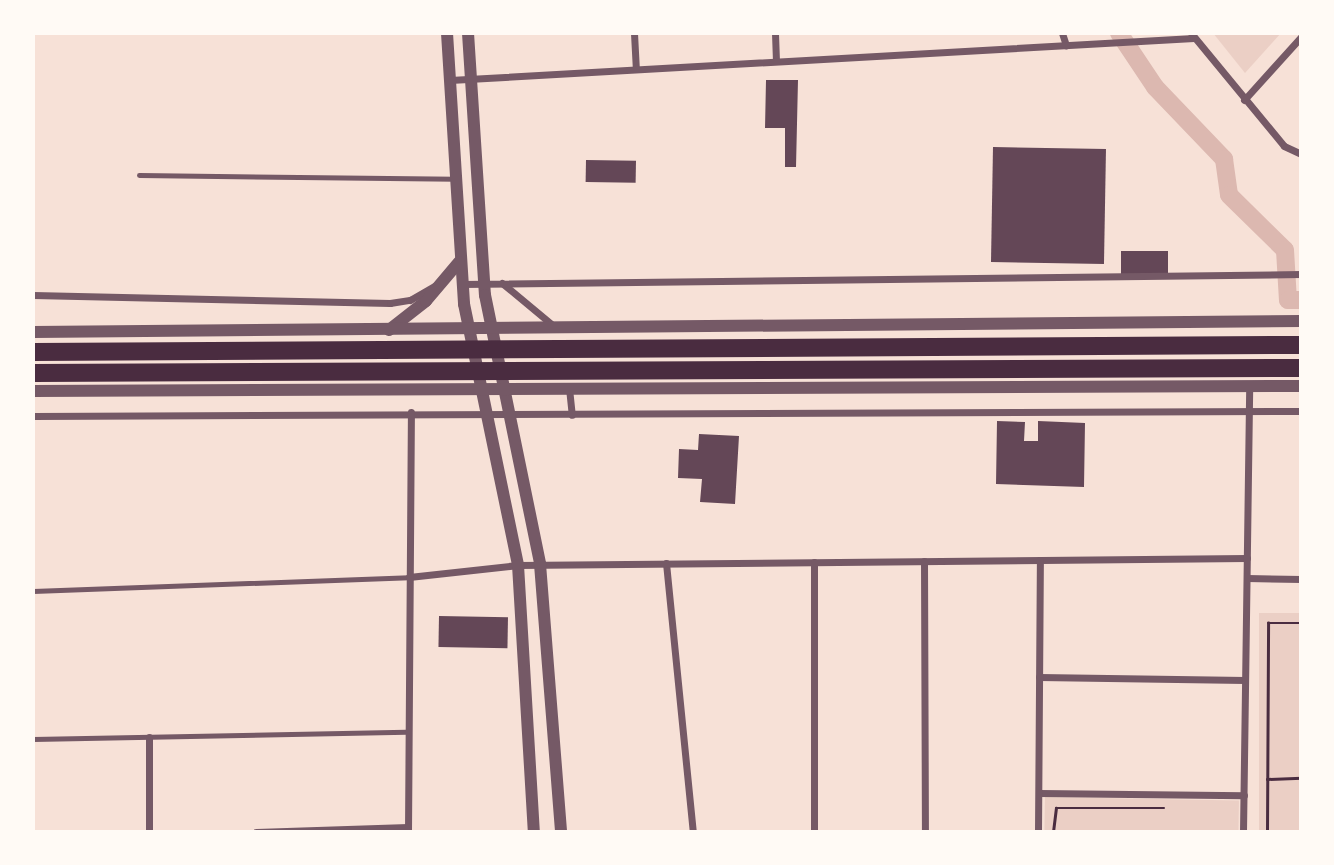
<!DOCTYPE html>
<html>
<head>
<meta charset="utf-8">
<style>
  body { margin:0 }
  #map { position:relative; width:1334px; height:865px; overflow:hidden; background:#f7e1d7; font-family:Poppins,sans-serif }
  div>[style] { position:absolute }
  .green>* { inset:0; background:#ebcfc5; transform-origin:0 0 }
  .canal>* { height:18px; margin:-9px; padding:0 9px; transform-origin:9px; border-radius:9px; background:#dcb8b0 }
  .building>* { inset:0; background:#644757; transform-origin:0 0 }
  .path>* { height:2.5px; margin:-1.25px; padding:0 1.25px; transform-origin:1.25px; border-radius:1.25px; background:#4a2c40 }
  .service>* { height:5px; margin:-2.5px; padding:0 2.5px; transform-origin:2.5px; border-radius:2.5px; background:#755966 }
  .minor>* { height:7px; margin:-3.5px; padding:0 3.5px; transform-origin:3.5px; border-radius:3.5px; background:#755966 }
  .tertiary>* { height:12px; margin:-6px; padding:0 6px; transform-origin:6px; border-radius:6px; background:#755966 }
  .primary>* { height:18px; margin:-9px; padding:0 9px; transform-origin:9px; border-radius:9px; background:#4a2c40 }
  span { translate:-50% -50%; white-space:nowrap; text-align:center; line-height:1.15; -webkit-text-stroke:7px #fffaf5; paint-order:stroke }
  .frame { position:absolute; inset:0; border:35px solid #fffaf5; pointer-events:none }
</style>
</head>
<body>
<div id="map">
  <div class="green">
    <div style="clip-path:polygon(1213px 33px,1281px 33px,1245px 73px)"></div>
    <div style="left:1259px;top:613px;width:42px;height:219px"></div>
    <div style="left:1045px;top:797px;width:194px;height:35px;rotate:1deg"></div>
  </div>
  <div class="canal">
    <div style="left:1119px;top:33px;width:65px;rotate:56.3deg"></div>
    <div style="left:1155px;top:87px;width:100px;rotate:46.2deg"></div>
    <div style="left:1224px;top:159px;width:36px;rotate:82deg"></div>
    <div style="left:1229px;top:195px;width:78px;rotate:44.5deg"></div>
    <div style="left:1285px;top:250px;width:50px;rotate:86.6deg"></div>
    <div style="left:1288px;top:300px;width:13px"></div>
  </div>
  <div class="building">
    <div style="clip-path:polygon(766px 80px,798px 80px,796px 167px,785px 167px,785px 128px,765px 128px)"></div>
    <div style="left:993px;top:147px;width:113px;height:115px;rotate:1deg"></div>
    <div style="left:586px;top:160px;width:50px;height:22px;rotate:1deg"></div>
    <div style="left:1121px;top:251px;width:47px;height:23px"></div>
    <div style="clip-path:polygon(997px 421px,1025px 422px,1024px 441px,1038px 441px,1038px 421px,1085px 423px,1084px 487px,996px 484px)"></div>
    <div style="clip-path:polygon(699px 434px,739px 436px,735px 504px,700px 502px,702px 479px,678px 478px,679px 449px,698px 450px)"></div>
    <div style="left:439px;top:616px;width:69px;height:31px;rotate:1deg"></div>
  </div>
  <div class="path">
    <div style="left:1267px;top:779px;width:34px;rotate:-2deg"></div>
    <div style="left:1053px;top:832px;width:24px;rotate:-83deg"></div>
    <div style="left:1056px;top:808px;width:108px"></div>
    <div style="left:1267px;top:832px;width:209px;rotate:-89.7deg"></div>
    <div style="left:1268px;top:623px;width:33px"></div>
  </div>
  <div class="service">
    <div style="left:139px;top:175px;width:316px;rotate:0.7deg"></div>
    <div style="left:33px;top:591px;width:376px;rotate:-2.1deg"></div>
    <div style="left:33px;top:739px;width:373px;rotate:-1.1deg"></div>
  </div>
  <div class="minor">
    <div style="left:634px;top:33px;width:35px;rotate:87deg"></div>
    <div style="left:775px;top:33px;width:27px;rotate:88deg"></div>
    <div style="left:1062px;top:33px;width:13px;rotate:72deg"></div>
    <div style="left:1191px;top:33px;width:146px;rotate:50.5deg"></div>
    <div style="left:1284px;top:146px;width:19px;rotate:25deg"></div>
    <div style="left:450px;top:80px;width:745px;rotate:-3.23deg"></div>
    <div style="left:1244px;top:100px;width:85px;rotate:-47.9deg"></div>
    <div style="left:502px;top:283px;width:69px;rotate:39.7deg"></div>
    <div style="left:462px;top:284px;width:839px;rotate:-0.68deg"></div>
    <div style="left:33px;top:295px;width:357px;rotate:1.3deg"></div>
    <div style="left:390px;top:303px;width:20px;rotate:-9deg"></div>
    <div style="left:410px;top:300px;width:28px;rotate:-30deg"></div>
    <div style="left:569px;top:388px;width:27px;rotate:84deg"></div>
    <div style="left:33px;top:416px;width:1268px;rotate:-0.23deg"></div>
    <div style="left:924px;top:561px;width:271px;rotate:89.8deg"></div>
    <div style="left:666px;top:563px;width:270px;rotate:84.3deg"></div>
    <div style="left:409px;top:577px;width:110px;rotate:-6.3deg"></div>
    <div style="left:518px;top:565px;width:729px;rotate:-0.55deg"></div>
    <div style="left:1247px;top:578px;width:54px;rotate:1.1deg"></div>
    <div style="left:1039px;top:677px;width:206px;rotate:0.8deg"></div>
    <div style="left:149px;top:737px;width:95px;rotate:90deg"></div>
    <div style="left:1039px;top:793px;width:205px;rotate:0.6deg"></div>
    <div style="left:256px;top:832px;width:152px;rotate:-1.9deg"></div>
    <div style="left:408px;top:832px;width:420px;rotate:-89.6deg"></div>
    <div style="left:814px;top:832px;width:270px;rotate:-90deg"></div>
    <div style="left:1038px;top:832px;width:272px;rotate:-89.6deg"></div>
    <div style="left:1243px;top:832px;width:446px;rotate:-89.2deg"></div>
  </div>
  <div class="tertiary">
    <div style="left:447px;top:33px;width:272px;rotate:86.4deg"></div>
    <div style="left:464px;top:304px;width:267px;rotate:78.3deg"></div>
    <div style="left:518px;top:565px;width:267px;rotate:86.6deg"></div>
    <div style="left:468px;top:33px;width:263px;rotate:86.3deg"></div>
    <div style="left:485px;top:295px;width:275px;rotate:78.4deg"></div>
    <div style="left:540px;top:564px;width:269px;rotate:85.5deg"></div>
    <div style="left:389px;top:330px;width:47px;rotate:-38.1deg"></div>
    <div style="left:426px;top:301px;width:51px;rotate:-49.8deg"></div>
    <div style="left:33px;top:332px;width:1268px;rotate:-0.5deg"></div>
    <div style="left:33px;top:391px;width:1268px;rotate:-0.23deg"></div>
  </div>
  <div class="primary">
    <div style="left:33px;top:352px;width:1268px;rotate:-0.32deg"></div>
    <div style="left:33px;top:373px;width:1268px;rotate:-0.23deg"></div>
  </div>
  <div class="frame"></div>
</div>
</body>
</html>
